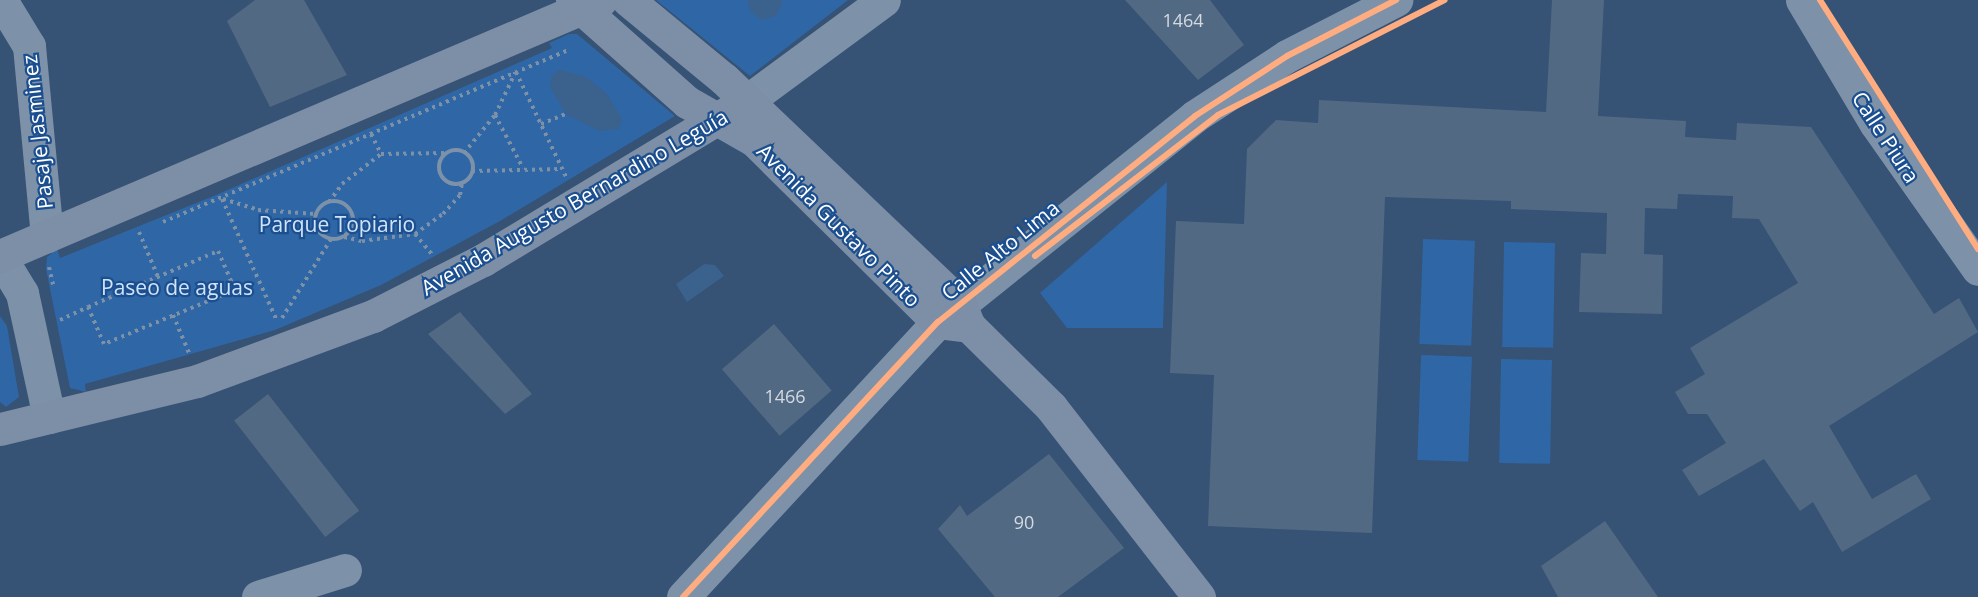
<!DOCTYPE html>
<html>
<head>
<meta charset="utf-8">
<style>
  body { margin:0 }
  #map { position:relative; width:1978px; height:597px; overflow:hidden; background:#365274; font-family:"Open Sans",sans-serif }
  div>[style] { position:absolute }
  .green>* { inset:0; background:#2f66a5; transform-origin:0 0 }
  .water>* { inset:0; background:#3b618d }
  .building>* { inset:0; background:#526984; transform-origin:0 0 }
  .path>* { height:4px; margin-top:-2px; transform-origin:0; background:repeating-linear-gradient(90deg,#7d92a8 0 3px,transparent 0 7.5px) }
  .path>.ring { margin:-2px; padding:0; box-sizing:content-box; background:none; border:4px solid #7d92a8; border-radius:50% }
  .minor>* { height:33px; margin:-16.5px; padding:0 16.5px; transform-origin:16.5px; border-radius:16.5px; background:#7d92a8 }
  .major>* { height:33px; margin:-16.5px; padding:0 16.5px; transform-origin:16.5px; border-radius:16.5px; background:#7d8ea7 }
  .cycleway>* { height:6px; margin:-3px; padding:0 3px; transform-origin:3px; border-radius:3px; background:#ffac80 }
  span { translate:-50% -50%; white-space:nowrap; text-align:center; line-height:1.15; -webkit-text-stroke:4.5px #1b4f8f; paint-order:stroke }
  .number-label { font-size:18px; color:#d4dae0 }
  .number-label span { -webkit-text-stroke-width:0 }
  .street-label { font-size:21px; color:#fff }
  .park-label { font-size:21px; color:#cfe3fa }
</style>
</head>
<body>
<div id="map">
  <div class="green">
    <div style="clip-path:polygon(656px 0,848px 0,750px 76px)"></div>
    <div style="clip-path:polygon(569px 34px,577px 34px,675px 116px,500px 221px,381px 285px,275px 330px,85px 384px,86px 392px,70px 388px,46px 269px,47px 257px,57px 249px,60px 258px,216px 195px,552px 48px,549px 43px)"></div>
    <div style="clip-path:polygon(1167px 182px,1163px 328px,1067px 328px,1040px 293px)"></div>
    <div style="left:1423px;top:239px;width:52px;height:105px;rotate:2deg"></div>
    <div style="left:1504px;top:242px;width:51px;height:105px;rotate:1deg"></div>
    <div style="clip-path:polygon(0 316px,7px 326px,19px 397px,6px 407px,0 402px)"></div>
    <div style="left:1421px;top:355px;width:51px;height:105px;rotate:2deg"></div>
    <div style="left:1501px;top:359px;width:51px;height:104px;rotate:1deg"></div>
  </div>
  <div class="water">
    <div style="clip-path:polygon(748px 0,782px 0,781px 6px,776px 16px,762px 20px,750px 11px)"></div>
    <div style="clip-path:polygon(560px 70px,586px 77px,607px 94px,622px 119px,619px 129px,599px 131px,566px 114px,550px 87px,552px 75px)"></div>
    <div style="clip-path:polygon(704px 264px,715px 265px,724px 276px,687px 302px,676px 284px)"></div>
  </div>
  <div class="building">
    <div style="clip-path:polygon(255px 0,304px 0,347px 75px,270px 107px,227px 21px)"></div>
    <div style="clip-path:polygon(1125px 0,1210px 0,1244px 45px,1198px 80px)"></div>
    <div style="clip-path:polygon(1552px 0,1604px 0,1598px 116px,1686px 121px,1685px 137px,1736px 140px,1737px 123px,1811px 127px,1934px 314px,1959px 298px,1978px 332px,1829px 426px,1872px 499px,1916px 474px,1931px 499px,1842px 552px,1813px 502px,1800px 511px,1764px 459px,1699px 496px,1682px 470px,1726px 443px,1707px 414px,1688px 414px,1675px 392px,1705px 374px,1690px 348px,1798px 283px,1759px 219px,1732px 218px,1733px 196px,1678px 194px,1677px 209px,1645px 208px,1644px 254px,1663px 255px,1662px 314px,1579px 312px,1581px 253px,1606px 254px,1607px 213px,1511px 209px,1511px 201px,1385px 197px,1372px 533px,1208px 526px,1214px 375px,1170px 373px,1176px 221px,1244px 224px,1247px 149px,1276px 120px,1318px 123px,1319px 100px,1546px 112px)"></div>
    <div style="clip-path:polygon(460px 312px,532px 394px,505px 414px,428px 334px)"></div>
    <div style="left:774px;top:324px;width:88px;height:69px;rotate:49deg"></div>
    <div style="left:268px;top:394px;width:148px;height:43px;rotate:52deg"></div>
    <div style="clip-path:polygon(1049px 454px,1124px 548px,1058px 597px,995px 597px,938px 529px,960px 505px,967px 516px)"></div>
    <div style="clip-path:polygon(1605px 521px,1658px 597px,1558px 597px,1541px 566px)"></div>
  </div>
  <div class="path">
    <div style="left:516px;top:72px;width:116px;rotate:64.5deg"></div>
    <div style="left:495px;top:115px;width:60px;rotate:62.2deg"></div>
    <div style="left:541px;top:124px;width:27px;rotate:-22deg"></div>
    <div style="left:371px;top:134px;width:22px;rotate:63deg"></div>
    <div class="ring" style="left:439px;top:150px;width:30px;height:30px"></div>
    <div style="left:464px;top:153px;width:49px;rotate:-50.8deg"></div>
    <div style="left:495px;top:115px;width:47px;rotate:-64.5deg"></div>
    <div style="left:472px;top:171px;width:90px;rotate:-1.3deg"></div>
    <div style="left:222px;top:199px;width:134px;rotate:65.7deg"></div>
    <div style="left:223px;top:199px;width:37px;rotate:17deg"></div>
    <div style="left:258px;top:210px;width:58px;rotate:3.9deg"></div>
    <div class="ring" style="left:315px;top:201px;width:34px;height:34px"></div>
    <div style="left:329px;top:202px;width:22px;rotate:-54deg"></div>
    <div style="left:342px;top:184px;width:49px;rotate:-37.6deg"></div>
    <div style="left:381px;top:154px;width:66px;rotate:-0.9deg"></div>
    <div style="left:163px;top:222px;width:442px;rotate:-23deg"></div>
    <div style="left:139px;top:232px;width:49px;rotate:67.1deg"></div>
    <div style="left:415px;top:234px;width:26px;rotate:50deg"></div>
    <div style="left:344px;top:237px;width:18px;rotate:13deg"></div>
    <div style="left:362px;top:241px;width:53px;rotate:-7.5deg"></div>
    <div style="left:415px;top:234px;width:34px;rotate:-36deg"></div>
    <div style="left:443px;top:214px;width:25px;rotate:-48deg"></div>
    <div style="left:460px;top:195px;width:12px;rotate:-81deg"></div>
    <div style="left:49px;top:267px;width:18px;rotate:77deg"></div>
    <div style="left:173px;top:315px;width:41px;rotate:67.2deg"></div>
    <div style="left:282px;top:318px;width:93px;rotate:-58.2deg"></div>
    <div style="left:60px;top:320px;width:31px;rotate:-25deg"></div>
    <div style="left:88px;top:307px;width:142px;rotate:-23.3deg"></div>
    <div style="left:218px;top:251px;width:43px;rotate:66.4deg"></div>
    <div style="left:235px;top:290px;width:142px;rotate:157.6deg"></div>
    <div style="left:104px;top:344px;width:40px;rotate:-113.4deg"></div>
  </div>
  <div class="minor">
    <div style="left:1px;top:0;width:54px;rotate:58.7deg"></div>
    <div style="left:29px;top:46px;width:191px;rotate:84.6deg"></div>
    <div style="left:1802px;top:0;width:144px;rotate:59.2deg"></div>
    <div style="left:1876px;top:124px;width:177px;rotate:54.9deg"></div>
    <div style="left:747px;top:101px;width:170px;rotate:-36.4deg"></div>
    <div style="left:0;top:257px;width:42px;rotate:58.6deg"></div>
    <div style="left:22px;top:293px;width:127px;rotate:77.7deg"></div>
    <div style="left:258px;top:597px;width:91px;rotate:-17.2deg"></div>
    <div style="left:683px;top:597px;width:375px;rotate:-47.2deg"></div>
    <div style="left:938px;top:322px;width:329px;rotate:-38.7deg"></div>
    <div style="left:1195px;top:116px;width:110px;rotate:-33.1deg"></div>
    <div style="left:1287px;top:56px;width:123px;rotate:-27.2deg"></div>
  </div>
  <div class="major">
    <div style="left:572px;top:0;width:154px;rotate:41.6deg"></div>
    <div style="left:687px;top:102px;width:77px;rotate:29.6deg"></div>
    <div style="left:754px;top:140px;width:259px;rotate:44.7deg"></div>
    <div style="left:938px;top:322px;width:31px;rotate:7deg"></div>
    <div style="left:628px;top:0;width:124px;rotate:39.5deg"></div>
    <div style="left:724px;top:79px;width:326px;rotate:43.6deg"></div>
    <div style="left:960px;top:304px;width:24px;rotate:68deg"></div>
    <div style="left:969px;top:326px;width:115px;rotate:44.6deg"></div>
    <div style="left:1051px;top:407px;width:241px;rotate:52.1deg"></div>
    <div style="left:0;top:256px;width:653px;rotate:-23.07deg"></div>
    <div style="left:0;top:429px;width:203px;rotate:-13.7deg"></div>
    <div style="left:197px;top:381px;width:188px;rotate:-20.3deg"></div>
    <div style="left:373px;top:316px;width:123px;rotate:-27deg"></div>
    <div style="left:483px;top:260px;width:308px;rotate:-31.1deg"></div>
  </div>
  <div class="cycleway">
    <div style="left:1820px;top:0;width:295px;rotate:57.6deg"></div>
    <div style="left:1035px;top:256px;width:231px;rotate:-37.6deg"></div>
    <div style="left:1218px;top:115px;width:254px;rotate:-26.9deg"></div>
    <div style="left:683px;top:597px;width:375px;rotate:-47.2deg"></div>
    <div style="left:938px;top:322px;width:329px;rotate:-38.7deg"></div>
    <div style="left:1195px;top:116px;width:110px;rotate:-33.1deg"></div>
    <div style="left:1287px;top:56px;width:123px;rotate:-27.2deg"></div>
  </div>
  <div class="number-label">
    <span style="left:1183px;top:20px">1464</span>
    <span style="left:785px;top:396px">1466</span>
    <span style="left:1024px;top:522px">90</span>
  </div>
  <div class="street-label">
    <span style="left:37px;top:132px;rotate:-96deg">Pasaje Jasminez</span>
    <span style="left:1886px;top:137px;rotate:57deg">Calle Piura</span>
    <span style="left:574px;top:202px;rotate:-30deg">Avenida Augusto Bernardino Leguía</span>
    <span style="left:839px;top:225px;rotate:45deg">Avenida Gustavo Pinto</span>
    <span style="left:1000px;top:250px;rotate:-39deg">Calle Alto Lima</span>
  </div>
  <div class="park-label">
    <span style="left:337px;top:224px">Parque Topiario</span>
    <span style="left:177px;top:287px">Paseo de aguas</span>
  </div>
</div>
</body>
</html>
